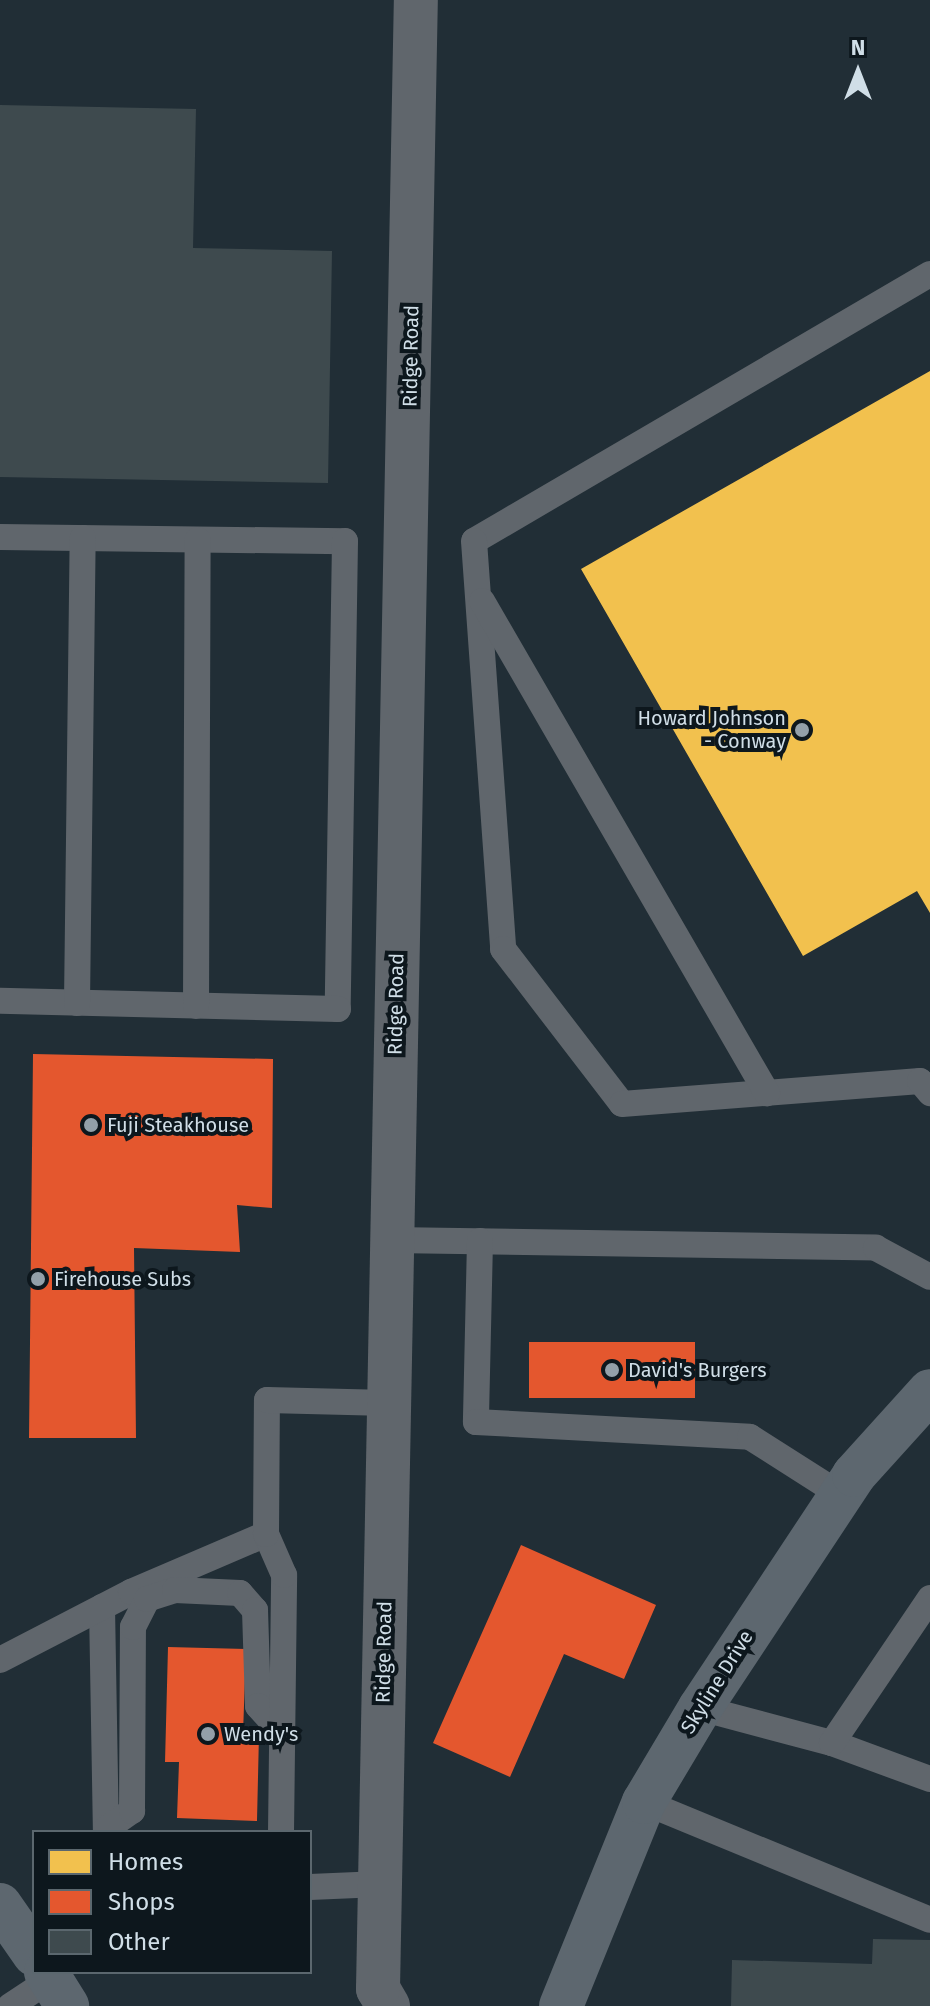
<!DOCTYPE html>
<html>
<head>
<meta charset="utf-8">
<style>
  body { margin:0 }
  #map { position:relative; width:930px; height:2006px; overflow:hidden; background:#212e36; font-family:"Fira Sans",sans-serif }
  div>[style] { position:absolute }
  .homes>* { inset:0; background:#f2c14e }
  .shops>* { inset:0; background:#e4572e; transform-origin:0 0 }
  .building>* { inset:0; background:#3e4a4e }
  .service>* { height:26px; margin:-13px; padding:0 13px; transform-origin:13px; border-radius:13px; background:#60666c }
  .minor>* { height:44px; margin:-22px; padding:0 22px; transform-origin:22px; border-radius:22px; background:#60666c }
  .primary>* { height:44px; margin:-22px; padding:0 22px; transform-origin:22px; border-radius:22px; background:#5d676f }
  .dots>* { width:22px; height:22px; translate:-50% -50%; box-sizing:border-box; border:4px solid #0d171d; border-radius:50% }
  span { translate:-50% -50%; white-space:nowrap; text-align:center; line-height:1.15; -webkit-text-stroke:8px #0d171d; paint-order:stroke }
  .street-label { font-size:20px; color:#d0dee7 }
  .poi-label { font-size:20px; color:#d0dee7 }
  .right { translate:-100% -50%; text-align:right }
  .left { translate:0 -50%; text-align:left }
  .legend { position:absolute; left:32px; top:1830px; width:280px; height:144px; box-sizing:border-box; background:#0d171d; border:2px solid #5b676e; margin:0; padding:10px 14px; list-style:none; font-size:24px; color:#d0dee7 }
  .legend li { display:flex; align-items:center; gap:16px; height:40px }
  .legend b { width:40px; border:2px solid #5b676e }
  .north { position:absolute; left:818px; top:32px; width:80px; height:80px; -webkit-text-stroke:6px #0d171d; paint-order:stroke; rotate:0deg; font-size:22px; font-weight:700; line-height:32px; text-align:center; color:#d0dee7 }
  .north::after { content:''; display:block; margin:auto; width:28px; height:36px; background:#d0dee7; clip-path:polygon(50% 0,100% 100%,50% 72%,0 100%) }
</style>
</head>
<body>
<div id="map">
  <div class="homes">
    <div style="clip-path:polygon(930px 371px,930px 913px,917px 891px,803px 956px,581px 569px)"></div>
  </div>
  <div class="shops">
    <div style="clip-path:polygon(33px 1054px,273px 1059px,272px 1208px,237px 1205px,240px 1252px,134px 1248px,136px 1438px,29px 1438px)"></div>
    <div style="left:529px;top:1342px;width:166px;height:56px"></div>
    <div style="clip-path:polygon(521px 1545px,656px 1605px,624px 1679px,564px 1654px,510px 1777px,433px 1743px)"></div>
    <div style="clip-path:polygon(168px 1647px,246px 1649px,243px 1734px,259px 1734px,257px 1821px,177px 1818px,179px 1762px,165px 1762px)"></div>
  </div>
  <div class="building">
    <div style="clip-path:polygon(0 105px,196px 109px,193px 248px,332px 251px,328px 483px,0 477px)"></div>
    <div style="clip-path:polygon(873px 1939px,930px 1940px,930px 2006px,731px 2006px,732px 1960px,872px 1964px)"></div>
  </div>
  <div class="service">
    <div style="left:930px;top:274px;width:528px;rotate:149.65deg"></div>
    <div style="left:474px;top:541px;width:409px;rotate:85.9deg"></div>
    <div style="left:503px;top:949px;width:195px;rotate:52.5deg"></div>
    <div style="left:622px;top:1104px;width:299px;rotate:-4.4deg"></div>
    <div style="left:920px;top:1081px;width:16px;rotate:50deg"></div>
    <div style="left:0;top:537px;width:345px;rotate:0.7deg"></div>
    <div style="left:345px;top:541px;width:468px;rotate:90.9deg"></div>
    <div style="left:338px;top:1009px;width:338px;rotate:-178.6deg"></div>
    <div style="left:482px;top:601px;width:569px;rotate:59.92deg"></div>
    <div style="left:77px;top:1003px;width:465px;rotate:-89.3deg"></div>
    <div style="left:196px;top:1006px;width:466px;rotate:-89.8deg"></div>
    <div style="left:391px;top:1240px;width:485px;rotate:0.9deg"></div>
    <div style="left:876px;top:1248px;width:61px;rotate:28.2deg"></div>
    <div style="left:480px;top:1241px;width:181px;rotate:91.3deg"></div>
    <div style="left:476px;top:1422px;width:274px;rotate:3.1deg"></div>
    <div style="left:750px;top:1437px;width:108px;rotate:32.5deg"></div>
    <div style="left:102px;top:1607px;width:225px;rotate:89deg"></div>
    <div style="left:0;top:1660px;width:148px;rotate:-27.4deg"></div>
    <div style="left:131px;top:1592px;width:147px;rotate:-23.2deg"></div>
    <div style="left:700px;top:1708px;width:137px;rotate:14.9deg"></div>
    <div style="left:832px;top:1743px;width:104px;rotate:20.2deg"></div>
    <div style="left:832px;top:1743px;width:175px;rotate:-55.9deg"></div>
    <div style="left:644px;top:1802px;width:309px;rotate:22.4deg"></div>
    <div style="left:106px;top:1829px;width:32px;rotate:-35deg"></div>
    <div style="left:132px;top:1811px;width:184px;rotate:-89.7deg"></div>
    <div style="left:133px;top:1627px;width:31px;rotate:-63deg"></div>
    <div style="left:147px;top:1599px;width:29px;rotate:-18deg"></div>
    <div style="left:175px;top:1590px;width:65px;rotate:2.6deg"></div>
    <div style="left:240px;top:1593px;width:23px;rotate:49deg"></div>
    <div style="left:255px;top:1610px;width:96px;rotate:88.2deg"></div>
    <div style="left:258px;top:1706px;width:36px;rotate:48deg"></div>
    <div style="left:281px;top:1832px;width:257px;rotate:-89.3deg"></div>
    <div style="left:284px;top:1575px;width:45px;rotate:-113.7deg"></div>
    <div style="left:266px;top:1534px;width:134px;rotate:-89.6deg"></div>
    <div style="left:267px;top:1400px;width:121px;rotate:1.4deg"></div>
    <div style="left:310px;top:1887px;width:70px;rotate:-2.5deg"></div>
    <div style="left:10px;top:2006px;width:49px;rotate:-33.4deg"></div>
  </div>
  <div class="minor">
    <div style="left:388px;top:2006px;width:20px;rotate:-120deg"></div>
    <div style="left:378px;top:1989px;width:1989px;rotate:-88.91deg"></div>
  </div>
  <div class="primary">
    <div style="left:0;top:1905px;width:60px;rotate:55.2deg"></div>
    <div style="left:46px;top:1972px;width:40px;rotate:58deg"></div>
    <div style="left:561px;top:2006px;width:220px;rotate:-67.9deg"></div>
    <div style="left:644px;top:1802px;width:109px;rotate:-59.2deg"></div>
    <div style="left:700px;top:1708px;width:279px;rotate:-56.5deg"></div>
    <div style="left:854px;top:1475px;width:113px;rotate:-47.9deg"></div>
  </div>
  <div class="dots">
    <div style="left:802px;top:730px;background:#93a0a9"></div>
    <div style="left:91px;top:1125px;background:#93a0a9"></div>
    <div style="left:38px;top:1279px;background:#93a0a9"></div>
    <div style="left:612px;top:1370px;background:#93a0a9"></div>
    <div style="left:208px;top:1734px;background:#93a0a9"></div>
  </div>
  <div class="street-label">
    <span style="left:411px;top:356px;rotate:-89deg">Ridge Road</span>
    <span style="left:396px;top:1004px;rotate:-89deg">Ridge Road</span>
    <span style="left:384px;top:1652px;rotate:-89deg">Ridge Road</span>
    <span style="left:717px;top:1682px;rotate:-58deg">Skyline Drive</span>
  </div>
  <div class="poi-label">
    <span class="right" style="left:786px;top:730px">Howard Johnson<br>- Conway</span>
    <span class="left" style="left:107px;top:1125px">Fuji Steakhouse</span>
    <span class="left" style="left:54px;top:1279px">Firehouse Subs</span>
    <span class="left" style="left:628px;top:1370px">David's Burgers</span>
    <span class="left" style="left:224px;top:1734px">Wendy's</span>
  </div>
  <ul class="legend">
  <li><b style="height:22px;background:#f2c14e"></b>Homes</li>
  <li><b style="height:22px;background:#e4572e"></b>Shops</li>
  <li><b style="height:22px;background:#3e4a4e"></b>Other</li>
  </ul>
  <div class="north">N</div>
</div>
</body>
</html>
